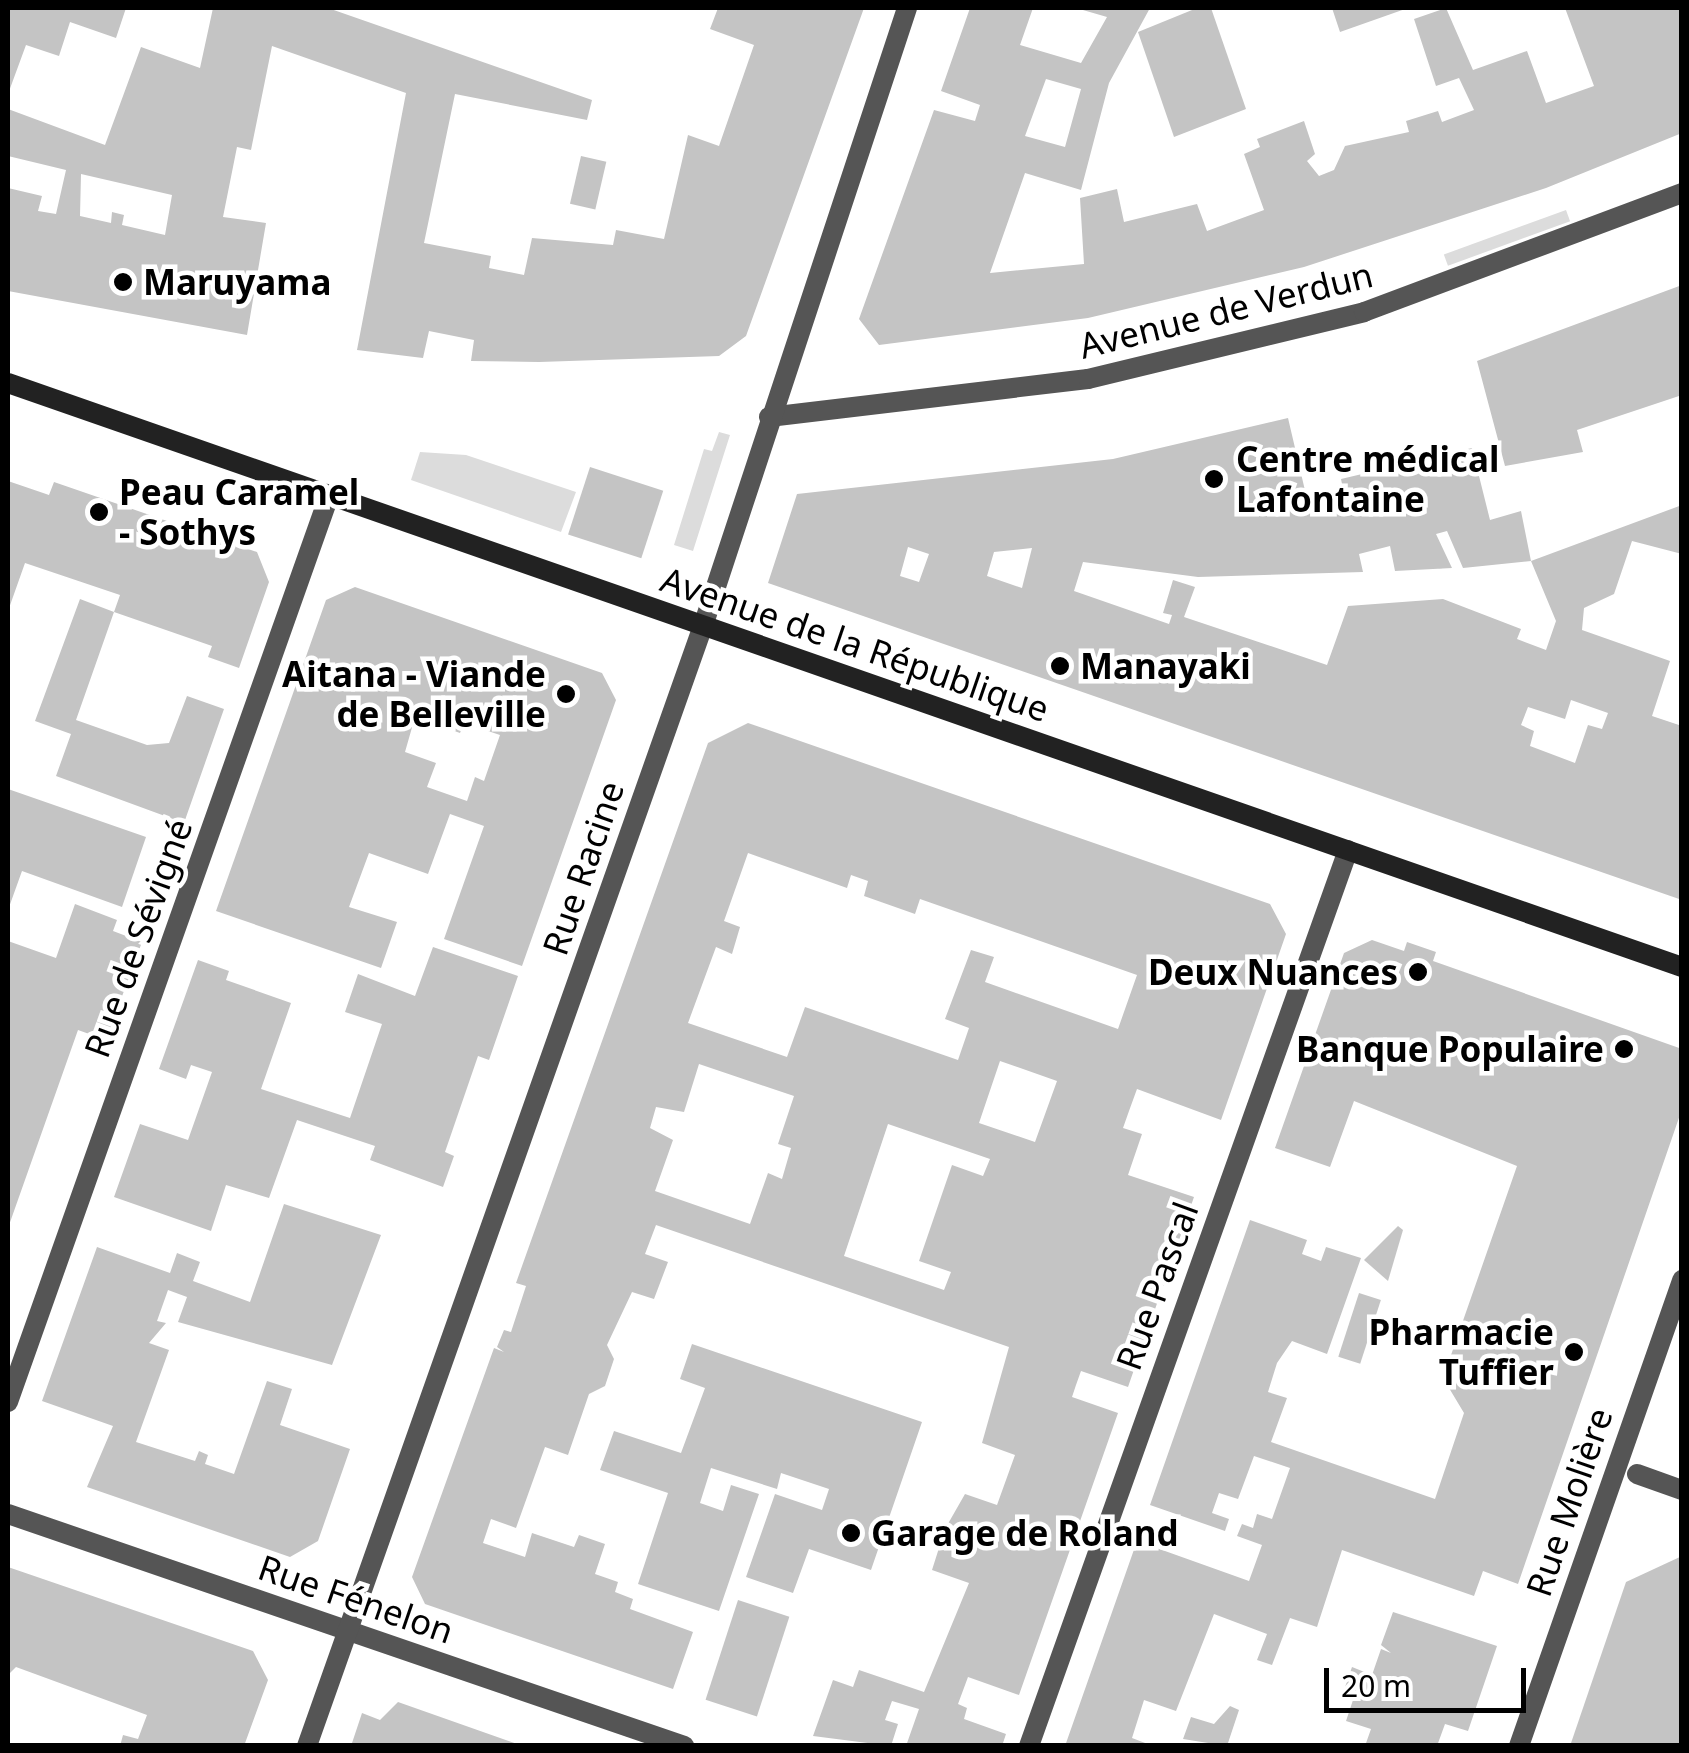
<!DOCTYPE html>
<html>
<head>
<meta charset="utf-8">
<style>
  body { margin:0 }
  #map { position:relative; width:1689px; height:1753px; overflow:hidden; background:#fff; font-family:"Noto Sans",sans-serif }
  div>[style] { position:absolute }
  .green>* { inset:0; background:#dcdcdc; transform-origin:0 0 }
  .building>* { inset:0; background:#c4c4c4; transform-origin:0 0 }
  .street>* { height:20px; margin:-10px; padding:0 10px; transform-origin:10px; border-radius:10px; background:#555 }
  .secondary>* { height:20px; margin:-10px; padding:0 10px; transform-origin:10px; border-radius:10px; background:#222 }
  .dots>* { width:28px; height:28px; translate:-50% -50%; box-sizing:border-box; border:5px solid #fff; border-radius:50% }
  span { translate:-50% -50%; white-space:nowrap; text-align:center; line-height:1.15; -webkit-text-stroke:9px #fff; paint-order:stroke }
  .poi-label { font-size:35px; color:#000; font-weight:700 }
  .left { translate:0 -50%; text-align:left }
  .right { translate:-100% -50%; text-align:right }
  .street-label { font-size:35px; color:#000 }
  .frame { position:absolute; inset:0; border:10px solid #000; pointer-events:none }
  .scale { position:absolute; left:1324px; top:1668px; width:202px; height:45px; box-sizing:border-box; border:5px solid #000; border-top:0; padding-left:12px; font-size:30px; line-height:35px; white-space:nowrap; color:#000; -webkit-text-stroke:8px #fff; paint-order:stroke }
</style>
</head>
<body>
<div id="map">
  <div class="green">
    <div style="left:1566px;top:210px;width:12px;height:130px;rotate:70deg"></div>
    <div style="clip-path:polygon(719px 432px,730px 435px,693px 551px,674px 545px,704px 449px,712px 451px)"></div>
    <div style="clip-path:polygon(420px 452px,466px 455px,576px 492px,561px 532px,411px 480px)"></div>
  </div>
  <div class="building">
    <div style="clip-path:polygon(8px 8px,126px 8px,116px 38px,70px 22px,59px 56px,26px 45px,8px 94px)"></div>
    <div style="clip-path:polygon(evenodd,213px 8px,328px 8px,592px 100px,587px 120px,455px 94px,424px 243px,491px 256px,489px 268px,524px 275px,532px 238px,613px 245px,616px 230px,664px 239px,688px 135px,719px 146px,754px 45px,710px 29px,718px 8px,864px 8px,746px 336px,719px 356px,539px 362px,471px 361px,474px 340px,429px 331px,423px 358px,357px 350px,406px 93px,272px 46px,251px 150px,237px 147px,223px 217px,266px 223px,247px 335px,8px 291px,8px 188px,42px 196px,38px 211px,56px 214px,66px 170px,8px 156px,8px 109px,105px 145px,141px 47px,200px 68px,213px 8px,81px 174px,172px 195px,165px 235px,122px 225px,124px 215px,112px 212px,111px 223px,80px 216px,81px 174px)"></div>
    <div style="clip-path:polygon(evenodd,970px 8px,1033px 8px,1020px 45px,1081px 63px,1107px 17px,1076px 8px,1150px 8px,1109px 83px,1081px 190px,1025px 173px,990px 273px,1084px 264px,1080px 198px,1117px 189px,1124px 222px,1197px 204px,1207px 231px,1264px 210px,1244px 154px,1260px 147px,1257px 139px,1304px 121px,1315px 154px,1307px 161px,1319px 176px,1334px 170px,1345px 146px,1409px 132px,1406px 121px,1438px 111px,1442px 122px,1474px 110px,1459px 78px,1436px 86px,1414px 19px,1446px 8px,1473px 70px,1527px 51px,1546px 103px,1594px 86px,1565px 8px,1682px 8px,1682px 133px,1546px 188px,1304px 267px,1088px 318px,879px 345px,859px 319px,934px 110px,975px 121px,980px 105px,941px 91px,970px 8px,1046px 79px,1081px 89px,1065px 147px,1025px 136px,1046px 79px)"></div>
    <div style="clip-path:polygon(1197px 8px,1211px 8px,1246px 109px,1174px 137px,1138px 32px)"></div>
    <div style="clip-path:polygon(1332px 8px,1408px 8px,1340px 32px)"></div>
    <div style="left:581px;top:156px;width:26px;height:49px;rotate:13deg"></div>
    <div style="clip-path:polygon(1682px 285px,1682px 395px,1577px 430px,1583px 452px,1505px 466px,1477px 361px)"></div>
    <div style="clip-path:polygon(evenodd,1288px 418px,1307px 499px,1343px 489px,1341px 479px,1472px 448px,1490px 520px,1521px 511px,1531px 561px,1463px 568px,1447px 531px,1436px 534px,1452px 568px,1395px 571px,1390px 546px,1359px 554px,1363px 572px,1198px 577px,1083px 562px,1074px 591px,1169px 624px,1172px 615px,1163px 613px,1173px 580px,1195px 587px,1184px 617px,1327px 665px,1348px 606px,1443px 599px,1521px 629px,1517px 639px,1546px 650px,1556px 621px,1531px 561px,1682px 505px,1682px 554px,1632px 541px,1614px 594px,1584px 608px,1582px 630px,1670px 661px,1652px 716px,1682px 726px,1682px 900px,768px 583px,797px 494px,1113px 459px,1288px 418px,908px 547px,929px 554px,919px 582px,900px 576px,908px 547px,1288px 418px,1032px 548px,1022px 588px,987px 576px,994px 552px,1032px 548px,1288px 418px,1571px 700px,1608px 713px,1602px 729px,1588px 725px,1575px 763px,1530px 746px,1534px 731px,1521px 725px,1528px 707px,1565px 719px,1571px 700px)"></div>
    <div style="left:590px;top:467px;width:77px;height:71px;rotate:18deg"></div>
    <div style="clip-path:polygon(8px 481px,49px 495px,54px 482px,257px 552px,269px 582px,239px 668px,208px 657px,212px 646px,114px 612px,120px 595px,25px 563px,8px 611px)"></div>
    <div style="clip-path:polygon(evenodd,355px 587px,602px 673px,616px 700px,522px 966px,444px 939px,484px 826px,450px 814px,428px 874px,369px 853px,349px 907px,397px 922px,381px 968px,216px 911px,326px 600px,355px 587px,415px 717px,460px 733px,464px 723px,500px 735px,484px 781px,475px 777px,467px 801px,427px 787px,436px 763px,405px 752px,415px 717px)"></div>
    <div style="clip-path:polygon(80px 599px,114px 612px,76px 720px,147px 745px,169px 743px,187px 696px,224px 709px,184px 823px,56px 776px,71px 734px,35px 721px)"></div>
    <div style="clip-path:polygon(evenodd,748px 723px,1270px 904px,1286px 934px,1221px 1120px,1137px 1089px,1129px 1111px,1123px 1128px,1142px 1134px,1128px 1175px,1194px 1197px,1128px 1387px,1081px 1371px,1076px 1385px,1072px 1397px,1118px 1413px,1019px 1695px,968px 1677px,958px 1704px,967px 1708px,964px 1719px,1006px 1734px,1002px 1746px,906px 1746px,919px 1709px,892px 1701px,885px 1720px,898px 1724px,891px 1746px,813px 1736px,833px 1680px,853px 1687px,859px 1670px,924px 1692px,969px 1583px,932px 1570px,945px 1529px,965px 1494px,997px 1505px,1015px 1455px,982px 1443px,1009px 1347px,656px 1225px,645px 1254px,668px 1262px,654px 1299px,632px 1292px,607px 1345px,614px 1359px,605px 1386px,589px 1394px,568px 1455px,545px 1447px,516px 1528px,491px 1519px,483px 1543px,525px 1557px,532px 1533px,574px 1547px,579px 1535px,605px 1544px,595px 1574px,618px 1582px,615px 1592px,633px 1599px,630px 1609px,693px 1632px,673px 1689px,425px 1604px,412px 1577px,494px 1348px,504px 1352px,497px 1347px,504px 1330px,511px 1332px,526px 1286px,516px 1283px,708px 743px,748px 723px,748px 853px,847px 888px,851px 875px,868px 881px,864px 896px,915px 914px,920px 899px,1137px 975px,1118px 1029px,985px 982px,994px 957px,971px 950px,945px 1019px,969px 1028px,958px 1060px,805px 1007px,787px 1057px,688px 1023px,716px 947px,732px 954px,740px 927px,724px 921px,748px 853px,748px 723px,1000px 1061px,1057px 1081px,1035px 1142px,979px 1123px,1000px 1061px,748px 723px,699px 1064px,794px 1096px,778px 1144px,791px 1148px,782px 1179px,768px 1173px,750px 1224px,655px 1191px,673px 1140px,650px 1128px,656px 1107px,684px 1112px,699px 1064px,748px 723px,888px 1124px,990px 1159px,983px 1176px,952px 1165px,919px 1261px,951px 1272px,944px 1290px,844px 1256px,888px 1124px)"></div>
    <div style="clip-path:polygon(8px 789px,146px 837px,122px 907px,22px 871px,8px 910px)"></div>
    <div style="clip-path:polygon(75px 904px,117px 920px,113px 931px,142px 942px,106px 1040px,78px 1030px,8px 1228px,8px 941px,56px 958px)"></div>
    <div style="clip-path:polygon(1372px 940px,1404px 951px,1407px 942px,1436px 952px,1433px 961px,1682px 1049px,1682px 1109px,1518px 1584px,1483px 1571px,1474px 1596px,1342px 1550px,1317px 1627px,1290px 1618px,1272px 1665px,1257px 1660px,1267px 1634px,1214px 1614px,1176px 1711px,1144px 1700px,1132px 1738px,1153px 1746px,1065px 1746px,1137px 1541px,1249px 1581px,1262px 1545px,1237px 1536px,1242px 1524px,1253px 1528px,1257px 1514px,1272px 1519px,1290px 1468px,1254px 1456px,1238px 1499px,1219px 1493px,1212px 1513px,1229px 1519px,1225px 1531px,1150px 1505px,1250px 1220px,1307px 1240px,1302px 1254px,1321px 1261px,1326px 1247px,1361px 1258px,1327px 1354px,1292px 1341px,1277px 1363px,1268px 1392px,1287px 1398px,1271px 1442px,1435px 1499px,1464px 1413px,1443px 1378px,1517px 1166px,1354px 1101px,1330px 1167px,1275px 1148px,1344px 953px)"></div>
    <div style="clip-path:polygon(433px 947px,518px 976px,489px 1060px,478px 1056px,445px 1152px,454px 1156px,443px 1187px,370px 1160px,375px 1146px,297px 1120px,269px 1198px,226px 1185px,211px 1231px,114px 1197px,140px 1124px,188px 1140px,212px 1072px,191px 1065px,186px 1079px,159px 1069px,198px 960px,229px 971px,226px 980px,291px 1003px,261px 1089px,350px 1118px,382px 1024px,345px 1012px,358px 974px,415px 996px)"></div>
    <div style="clip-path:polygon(284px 1204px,381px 1235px,332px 1365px,178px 1322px,187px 1297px,168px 1290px,157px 1321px,166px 1323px,149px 1343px,169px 1350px,136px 1442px,195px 1461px,199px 1451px,208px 1455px,205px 1464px,234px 1474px,267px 1381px,292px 1389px,280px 1425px,350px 1449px,318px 1541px,290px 1557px,87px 1487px,113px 1426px,42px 1401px,97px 1247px,170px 1273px,177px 1253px,200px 1262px,193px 1281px,250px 1302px)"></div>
    <div style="clip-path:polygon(1398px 1226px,1403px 1230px,1388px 1281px,1364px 1260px)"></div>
    <div style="left:1359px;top:1293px;width:23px;height:67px;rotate:18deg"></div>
    <div style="clip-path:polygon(692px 1344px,922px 1422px,871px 1570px,809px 1549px,793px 1593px,746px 1577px,775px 1494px,822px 1510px,829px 1489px,781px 1473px,777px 1489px,711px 1468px,700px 1503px,723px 1511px,731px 1485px,759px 1494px,719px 1611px,638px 1584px,668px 1493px,600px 1470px,614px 1431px,681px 1453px,705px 1388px,680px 1379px)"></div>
    <div style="clip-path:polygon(1682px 1556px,1682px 1746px,1570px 1746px,1626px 1582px)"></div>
    <div style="clip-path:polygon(8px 1567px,253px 1651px,268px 1680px,244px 1746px,120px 1746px,123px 1735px,138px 1739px,147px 1715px,16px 1667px,8px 1675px)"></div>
    <div style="left:738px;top:1600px;width:54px;height:105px;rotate:18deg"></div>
    <div style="clip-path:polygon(1393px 1612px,1497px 1646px,1468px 1731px,1445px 1724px,1437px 1746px,1365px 1746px,1371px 1729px,1346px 1721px,1355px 1694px,1344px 1690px,1352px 1667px,1372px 1675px,1381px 1649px,1391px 1653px,1381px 1645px)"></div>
    <div style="clip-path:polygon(398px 1702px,520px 1745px,520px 1746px,351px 1746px,362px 1713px,380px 1720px)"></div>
    <div style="clip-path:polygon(1230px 1706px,1239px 1710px,1227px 1746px,1183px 1739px,1191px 1717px,1214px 1724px)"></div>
  </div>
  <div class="street">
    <div style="left:769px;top:417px;width:321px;rotate:-6.8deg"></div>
    <div style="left:1088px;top:379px;width:284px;rotate:-13.6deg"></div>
    <div style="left:1364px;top:312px;width:340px;rotate:-20.5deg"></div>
    <div style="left:8px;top:1402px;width:961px;rotate:-70.49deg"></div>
    <div style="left:1637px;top:1474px;width:48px;rotate:19.6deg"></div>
    <div style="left:8px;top:1514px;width:715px;rotate:18.94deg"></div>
    <div style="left:307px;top:1746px;width:1188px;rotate:-70.53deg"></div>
    <div style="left:703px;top:626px;width:651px;rotate:-71.73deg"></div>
    <div style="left:1029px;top:1746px;width:951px;rotate:-70.4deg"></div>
    <div style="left:1519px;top:1746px;width:494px;rotate:-70.7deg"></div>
  </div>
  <div class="secondary">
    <div style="left:8px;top:383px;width:1773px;rotate:19.23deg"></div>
  </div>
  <div class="dots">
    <div style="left:123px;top:282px;background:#000"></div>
    <div style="left:1214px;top:479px;background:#000"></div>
    <div style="left:99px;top:512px;background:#000"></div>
    <div style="left:1060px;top:666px;background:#000"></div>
    <div style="left:566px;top:694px;background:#000"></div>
    <div style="left:1418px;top:972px;background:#000"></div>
    <div style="left:1624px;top:1049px;background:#000"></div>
    <div style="left:1574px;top:1352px;background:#000"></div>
    <div style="left:851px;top:1533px;background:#000"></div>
  </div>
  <div class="poi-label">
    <span class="left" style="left:143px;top:282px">Maruyama</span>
    <span class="left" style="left:1236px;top:479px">Centre médical<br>Lafontaine</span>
    <span class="left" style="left:119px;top:512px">Peau Caramel<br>- Sothys</span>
    <span class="left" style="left:1080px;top:666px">Manayaki</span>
    <span class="right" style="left:546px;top:694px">Aitana - Viande<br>de Belleville</span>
    <span class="right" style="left:1398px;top:972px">Deux Nuances</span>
    <span class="right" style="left:1604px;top:1049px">Banque Populaire</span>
    <span class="right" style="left:1554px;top:1352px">Pharmacie<br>Tuffier</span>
    <span class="left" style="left:871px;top:1533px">Garage de Roland</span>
  </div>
  <div class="street-label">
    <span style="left:1226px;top:310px;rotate:-14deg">Avenue de Verdun</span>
    <span style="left:855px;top:644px;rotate:19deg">Avenue de la République</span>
    <span style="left:583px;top:868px;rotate:-71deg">Rue Racine</span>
    <span style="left:138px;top:938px;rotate:-70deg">Rue de Sévigné</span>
    <span style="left:1157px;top:1286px;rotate:-70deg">Rue Pascal</span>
    <span style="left:1569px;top:1502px;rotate:-71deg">Rue Molière</span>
    <span style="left:356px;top:1599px;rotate:19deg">Rue Fénelon</span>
  </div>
  <div class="frame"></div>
  <div class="scale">20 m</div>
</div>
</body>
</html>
